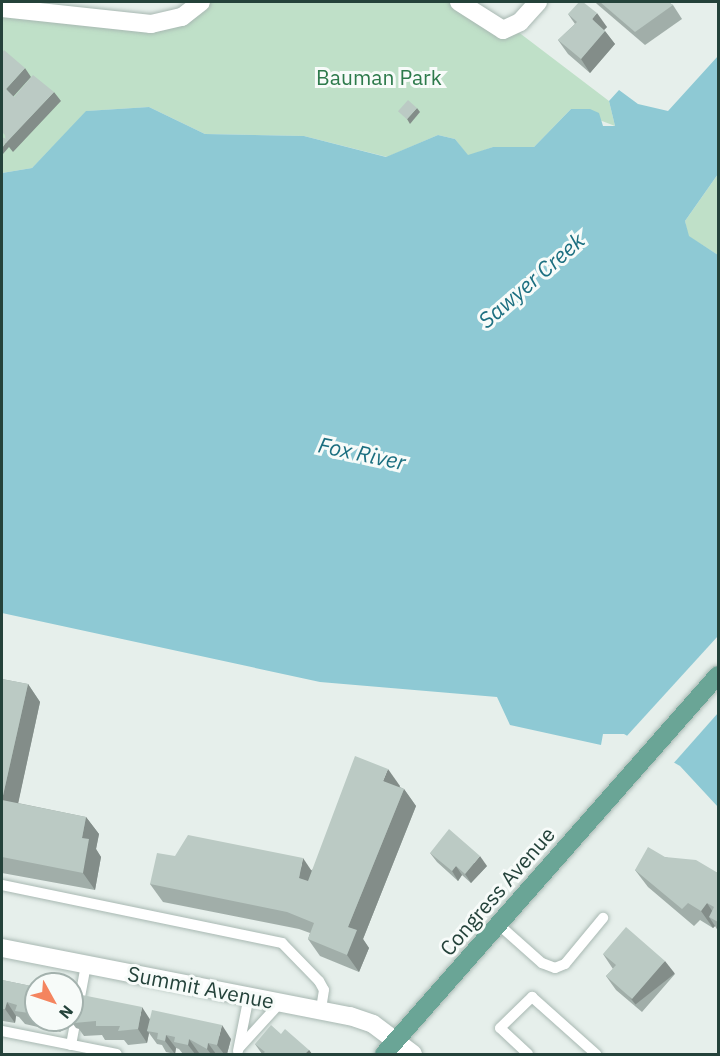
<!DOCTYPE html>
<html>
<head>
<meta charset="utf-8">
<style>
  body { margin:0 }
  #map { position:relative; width:720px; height:1056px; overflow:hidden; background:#e6efeb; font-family:"IBM Plex Sans",sans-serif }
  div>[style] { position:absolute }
  .green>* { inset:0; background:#bfe0c8 }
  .water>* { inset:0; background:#8ec9d4 }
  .pier>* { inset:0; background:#e6efeb }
  .roads { filter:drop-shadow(0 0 2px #a8b8b2) drop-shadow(0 0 2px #a8b8b2) }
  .service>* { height:10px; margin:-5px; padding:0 5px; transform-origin:5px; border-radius:5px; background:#fff }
  .minor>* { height:18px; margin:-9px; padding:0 9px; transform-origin:9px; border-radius:9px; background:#fff }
  .primary>* { height:18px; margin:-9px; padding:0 9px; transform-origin:9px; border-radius:9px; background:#6aa596 }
  .wall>* { inset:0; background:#a1aea9 }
  .shaded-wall>* { inset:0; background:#838d89; transform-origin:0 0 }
  .building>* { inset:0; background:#bbcac4; transform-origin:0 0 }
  span { translate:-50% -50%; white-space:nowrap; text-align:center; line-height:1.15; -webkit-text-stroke:6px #f7fbf9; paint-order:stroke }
  .park-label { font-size:21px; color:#2d7a4b }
  .street-label { font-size:21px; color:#24423a }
  .water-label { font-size:22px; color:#1c6f80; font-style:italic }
  .frame { position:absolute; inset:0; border:3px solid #24423a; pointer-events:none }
  .north { position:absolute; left:24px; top:972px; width:60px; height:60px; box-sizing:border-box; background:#f7fbf9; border:2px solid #a3b1ad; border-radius:50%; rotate:130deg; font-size:16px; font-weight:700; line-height:24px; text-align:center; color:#24423a }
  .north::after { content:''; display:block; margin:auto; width:21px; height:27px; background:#f4845f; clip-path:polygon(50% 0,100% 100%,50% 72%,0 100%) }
</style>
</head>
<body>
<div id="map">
  <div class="green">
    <div style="clip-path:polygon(201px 2px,459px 2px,513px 28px,609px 101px,615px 126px,571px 109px,534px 147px,493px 147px,468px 156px,455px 139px,438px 135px,387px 157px,304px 136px,205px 134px,149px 107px,87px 111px,32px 168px,2px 173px,2px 8px,151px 24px)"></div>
    <div style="clip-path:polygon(718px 174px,718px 255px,688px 236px,685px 221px)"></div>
  </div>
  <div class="water">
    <div style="clip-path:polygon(718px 56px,718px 174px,685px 221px,689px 236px,718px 255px,718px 807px,680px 766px,624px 734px,603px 734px,601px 745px,510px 725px,497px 697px,320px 682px,2px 613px,2px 173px,32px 168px,86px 111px,149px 107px,205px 134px,304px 136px,386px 157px,438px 135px,455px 139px,468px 155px,493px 147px,534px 147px,571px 109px,590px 109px,599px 113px,603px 126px,615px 126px,609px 101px,619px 90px,638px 104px,668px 111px)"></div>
  </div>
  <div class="pier">
    <div style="clip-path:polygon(718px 636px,718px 713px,672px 765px,625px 738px)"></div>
  </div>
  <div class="roads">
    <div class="service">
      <div style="left:2px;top:885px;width:286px;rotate:11.7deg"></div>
      <div style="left:282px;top:943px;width:53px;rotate:45.8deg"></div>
      <div style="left:319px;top:981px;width:10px;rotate:61deg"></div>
      <div style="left:324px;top:990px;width:20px;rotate:99deg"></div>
      <div style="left:498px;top:924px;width:59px;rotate:41.6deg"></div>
      <div style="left:542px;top:963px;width:14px;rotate:21deg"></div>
      <div style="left:555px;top:968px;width:11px;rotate:-22deg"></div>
      <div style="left:565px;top:964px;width:60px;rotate:-50.4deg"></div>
      <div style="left:2px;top:1031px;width:117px;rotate:11.3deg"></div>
      <div style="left:71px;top:1045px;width:81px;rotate:-79.4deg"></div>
      <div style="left:239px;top:1048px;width:62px;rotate:-47.6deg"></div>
      <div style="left:238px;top:1051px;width:56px;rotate:-78.7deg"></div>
      <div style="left:528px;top:1054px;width:38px;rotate:-137deg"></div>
      <div style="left:500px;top:1028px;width:45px;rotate:-44.1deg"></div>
      <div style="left:532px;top:997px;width:86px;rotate:41.7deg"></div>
    </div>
    <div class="minor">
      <div style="left:459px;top:2px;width:52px;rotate:32.5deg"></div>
      <div style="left:503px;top:30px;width:19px;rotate:-25deg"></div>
      <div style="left:520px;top:22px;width:27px;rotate:-48deg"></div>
      <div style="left:2px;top:8px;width:150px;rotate:6.1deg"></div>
      <div style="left:151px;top:24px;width:32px;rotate:-13deg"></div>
      <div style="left:182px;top:17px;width:24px;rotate:-38deg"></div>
      <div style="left:2px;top:948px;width:355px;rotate:11.1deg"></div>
      <div style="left:350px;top:1016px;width:24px;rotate:19deg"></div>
      <div style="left:373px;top:1024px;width:50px;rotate:36.9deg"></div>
    </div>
    <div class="primary">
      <div style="left:384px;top:1054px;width:505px;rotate:-48.61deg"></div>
    </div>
  </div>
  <div class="wall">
    <div style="clip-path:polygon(595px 2px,668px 2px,673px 5px,682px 19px,645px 45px,597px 4px)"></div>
    <div style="clip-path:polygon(568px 14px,607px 27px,604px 30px,615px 44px,590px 73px,568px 54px,558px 40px,575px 24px)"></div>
    <div style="clip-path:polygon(2px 679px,28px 684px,40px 702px,18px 803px,86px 817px,99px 834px,96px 849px,101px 857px,95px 890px,2px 873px)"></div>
    <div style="clip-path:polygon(400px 786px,400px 787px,404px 789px,416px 806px,363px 939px,369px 948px,359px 972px,320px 956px,308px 939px,310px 933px,299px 929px,163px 902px,150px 884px,175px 856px,312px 870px)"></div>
    <div style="clip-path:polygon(430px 853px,487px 866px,471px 883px,462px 875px,458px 881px,437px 862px)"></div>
    <div style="clip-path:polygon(665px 857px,718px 873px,718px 931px,715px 926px,713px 928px,700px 920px,694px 926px,648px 887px,635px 870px)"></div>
    <div style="clip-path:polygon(603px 954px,675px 974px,642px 1012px,616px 990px,606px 976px,613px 969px)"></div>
    <div style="clip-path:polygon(2px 980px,36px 987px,36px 1020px,69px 1020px,67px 1027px,60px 1032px,39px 1022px,38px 1027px,25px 1024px,19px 1017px,16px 1016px,15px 1023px,3px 1021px,2px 1018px)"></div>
    <div style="clip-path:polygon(72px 993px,150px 1019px,231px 1039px,227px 1054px,202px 1054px,199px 1053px,198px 1054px,183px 1054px,179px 1049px,176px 1048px,175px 1054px,166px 1052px,162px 1045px,157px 1044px,149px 1033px,147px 1043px,128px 1045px,124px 1040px,105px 1040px,102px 1035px,84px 1036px,79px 1029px,76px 1028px,70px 1020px,72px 1020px)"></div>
    <div style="clip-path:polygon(255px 1044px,309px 1050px,312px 1054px,262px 1054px)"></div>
  </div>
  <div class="shaded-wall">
    <div style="clip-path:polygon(597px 13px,607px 27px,601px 33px,592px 19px)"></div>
    <div style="clip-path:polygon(605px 31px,615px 44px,590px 73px,581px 59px)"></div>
    <div style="clip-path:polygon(25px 68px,31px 77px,12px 98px,6px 89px)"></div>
    <div style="clip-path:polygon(54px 92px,61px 101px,13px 152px,9px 147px,3px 154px,2px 151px,2px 148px,8px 140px)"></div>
    <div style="clip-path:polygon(417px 108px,420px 112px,410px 124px,407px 119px)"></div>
    <div style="clip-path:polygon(28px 684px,40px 702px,15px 818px,2px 800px)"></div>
    <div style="clip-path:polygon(388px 769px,400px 786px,395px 798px,383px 781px)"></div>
    <div style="clip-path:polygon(404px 789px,416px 806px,363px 939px,369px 948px,359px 972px,347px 955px,348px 927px)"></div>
    <div style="clip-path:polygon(86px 817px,99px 834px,96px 849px,101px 857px,95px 890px,83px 873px,82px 838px)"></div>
    <div style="clip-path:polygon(480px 856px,487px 866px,471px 883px,465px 874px)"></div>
    <div style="clip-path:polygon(303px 858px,315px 876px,311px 895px,299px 878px)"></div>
    <div style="clip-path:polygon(456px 866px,462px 875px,458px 881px,452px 871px)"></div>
    <div style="clip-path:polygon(707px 903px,718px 920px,709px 917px,715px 926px,713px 928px,701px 911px)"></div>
    <div style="left:665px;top:961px;width:16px;height:50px;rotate:52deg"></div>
    <div style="clip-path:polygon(7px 1002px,16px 1016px,15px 1023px,5px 1009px)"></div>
    <div style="clip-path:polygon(142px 1007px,151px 1021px,147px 1031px,149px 1033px,147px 1043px,138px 1029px)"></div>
    <div style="clip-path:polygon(30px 1008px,36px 1017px,36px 1020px,38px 1020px,39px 1022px,38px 1027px,29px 1013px)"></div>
    <div style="clip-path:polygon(62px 1020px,69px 1020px,67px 1027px)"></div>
    <div style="clip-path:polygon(222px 1025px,231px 1039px,227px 1054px,224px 1054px,217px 1045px)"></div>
    <div style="clip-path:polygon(166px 1035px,176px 1048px,175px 1054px,165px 1041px)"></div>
    <div style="clip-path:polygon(189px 1039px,199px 1053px,198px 1054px,195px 1054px,188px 1045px)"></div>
    <div style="clip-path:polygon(208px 1043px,216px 1054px,211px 1054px,207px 1049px)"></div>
    <div style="clip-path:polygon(309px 1050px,312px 1054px,305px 1054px)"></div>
  </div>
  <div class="building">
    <div style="clip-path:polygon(579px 2px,583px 2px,597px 13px,592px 19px,605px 31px,581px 59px,558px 40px,577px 22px,568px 14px)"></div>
    <div style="clip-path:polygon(600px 2px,668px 2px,673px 5px,635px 32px)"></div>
    <div style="clip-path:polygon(4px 50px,25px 68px,6px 89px,14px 97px,33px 75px,54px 92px,6px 143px,5px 135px,2px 132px,2px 53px)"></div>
    <div style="left:408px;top:100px;width:12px;height:15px;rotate:42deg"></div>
    <div style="clip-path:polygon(2px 137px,6px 139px,6px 142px,2px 148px)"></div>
    <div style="clip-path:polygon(2px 679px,28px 684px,2px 800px,86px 817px,82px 838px,89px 839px,83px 873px,2px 857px)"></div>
    <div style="clip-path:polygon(355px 756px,388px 769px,383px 781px,404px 789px,348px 927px,357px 930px,347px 955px,308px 939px,314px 923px,287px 912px,150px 884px,157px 853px,175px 856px,188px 835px,303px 858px,299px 878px,308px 881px)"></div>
    <div style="clip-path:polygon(449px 829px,480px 856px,465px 874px,456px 866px,452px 871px,430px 853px)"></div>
    <div style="clip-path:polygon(648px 847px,665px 857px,696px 860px,718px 873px,718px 922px,709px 917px,714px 907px,707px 903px,701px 911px,688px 903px,682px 909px,635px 870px)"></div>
    <div style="clip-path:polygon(626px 927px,665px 961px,632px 999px,606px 976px,616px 965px,603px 954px)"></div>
    <div style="clip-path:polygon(2px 980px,36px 987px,36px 1011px,30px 1008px,29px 1013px,15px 1011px,17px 1005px,7px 1002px,5px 1009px,2px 1009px)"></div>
    <div style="clip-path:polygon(72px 993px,142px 1007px,138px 1029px,118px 1031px,120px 1026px,96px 1026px,96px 1021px,74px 1023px,76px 1017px,72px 1016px)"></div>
    <div style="clip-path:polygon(152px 1010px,222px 1025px,217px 1045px,208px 1043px,207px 1049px,189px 1039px,188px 1045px,174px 1042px,175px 1037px,166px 1035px,165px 1041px,157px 1039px,158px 1033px,147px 1031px)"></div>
    <div style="clip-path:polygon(271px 1025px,281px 1034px,285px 1029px,309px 1050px,305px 1054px,262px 1054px,265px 1052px,255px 1044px)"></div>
  </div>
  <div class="park-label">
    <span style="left:379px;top:77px">Bauman Park</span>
  </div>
  <div class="street-label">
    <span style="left:497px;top:891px;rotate:-49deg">Congress Avenue</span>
    <span style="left:201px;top:987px;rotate:11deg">Summit Avenue</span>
  </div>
  <div class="water-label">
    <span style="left:531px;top:280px;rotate:-41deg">Sawyer Creek</span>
    <span style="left:362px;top:453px;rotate:12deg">Fox River</span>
  </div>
  <div class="frame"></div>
  <div class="north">N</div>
</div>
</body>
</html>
